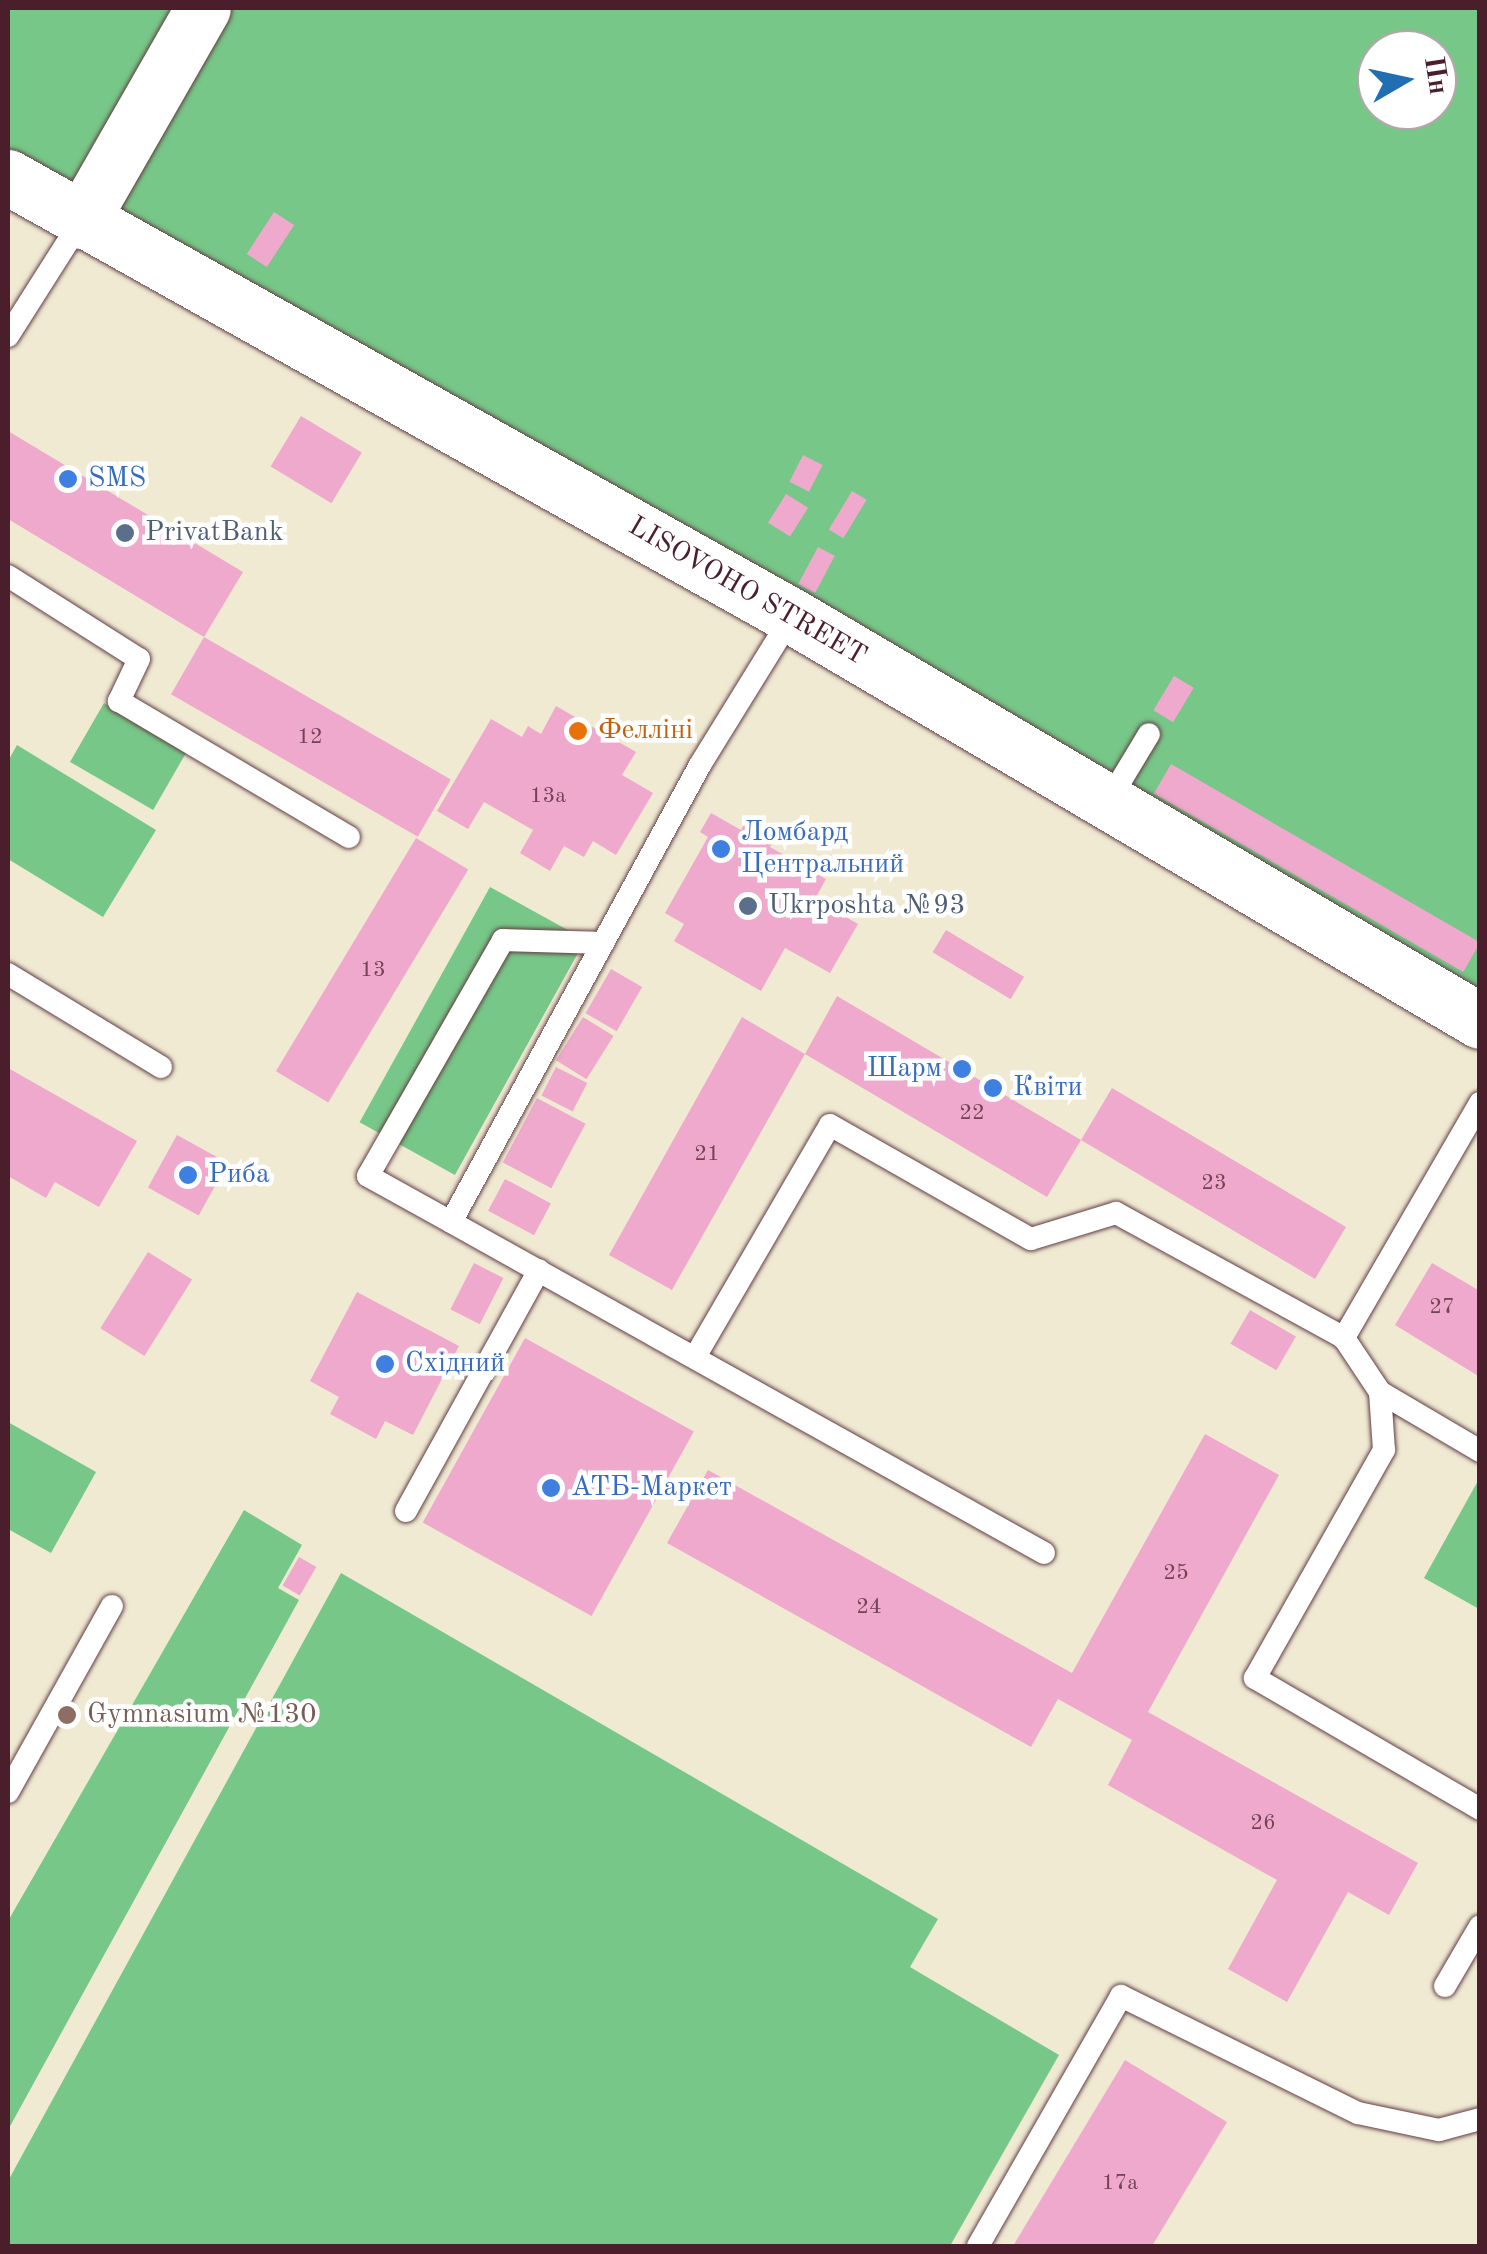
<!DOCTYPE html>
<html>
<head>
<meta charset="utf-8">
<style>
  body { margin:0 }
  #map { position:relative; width:1487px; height:2254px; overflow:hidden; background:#f0ead3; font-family:"Old Standard TT",serif }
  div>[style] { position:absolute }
  .green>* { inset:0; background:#77c788; transform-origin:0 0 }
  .building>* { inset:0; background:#efa9cd; transform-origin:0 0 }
  .roads { filter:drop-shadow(0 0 2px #633d44) drop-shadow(0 0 2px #633d44) }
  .lane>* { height:22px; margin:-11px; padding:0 11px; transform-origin:11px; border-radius:11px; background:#fff }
  .secondary>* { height:55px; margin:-27.5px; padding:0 27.5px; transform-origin:27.5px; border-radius:27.5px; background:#fff }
  .dots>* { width:28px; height:28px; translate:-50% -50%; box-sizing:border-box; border:5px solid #fff; border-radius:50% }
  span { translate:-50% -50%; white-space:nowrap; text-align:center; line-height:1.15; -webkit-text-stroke:9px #fff; paint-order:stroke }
  .number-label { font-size:22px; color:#734254 }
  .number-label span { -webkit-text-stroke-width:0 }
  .shop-label { font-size:28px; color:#366cbe }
  .left { translate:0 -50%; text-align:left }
  .right { translate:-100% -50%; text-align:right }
  .service-label { font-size:28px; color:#4e5e75 }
  .street-label { font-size:28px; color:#4a1f2b }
  .food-label { font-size:28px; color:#c56008 }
  .education-label { font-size:28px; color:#785e54 }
  .frame { position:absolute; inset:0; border:10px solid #4a1f2b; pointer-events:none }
  .north { position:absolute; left:1357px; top:30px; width:100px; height:100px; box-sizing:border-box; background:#fff; border:2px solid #b7a5aa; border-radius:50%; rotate:81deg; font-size:28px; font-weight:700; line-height:40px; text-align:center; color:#4a1f2b }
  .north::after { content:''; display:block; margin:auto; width:35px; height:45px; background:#1f6fb2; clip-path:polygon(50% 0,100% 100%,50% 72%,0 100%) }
</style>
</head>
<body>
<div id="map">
  <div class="green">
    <div style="clip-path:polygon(evenodd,8px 8px,1479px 8px,1479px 1021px,8px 177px,8px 8px,1377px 50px,1437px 50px,1437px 110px,1377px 110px,1377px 50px)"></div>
    <div style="left:104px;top:703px;width:96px;height:68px;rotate:30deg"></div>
    <div style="clip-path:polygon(17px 745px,156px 830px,103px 917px,8px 859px,8px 761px)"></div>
    <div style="left:490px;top:887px;width:109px;height:269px;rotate:29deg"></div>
    <div style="clip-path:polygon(8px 1422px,96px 1472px,51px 1553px,8px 1529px)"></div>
    <div style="clip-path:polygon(1479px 1479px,1479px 1609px,1424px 1578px)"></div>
    <div style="clip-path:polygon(244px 1510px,302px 1545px,278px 1588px,299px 1600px,8px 2130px,8px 1921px)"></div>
    <div style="clip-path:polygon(341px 1573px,938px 1919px,910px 1967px,1059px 2055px,950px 2246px,8px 2246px,8px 2181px)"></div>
  </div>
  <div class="building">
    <div style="left:274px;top:212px;width:24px;height:50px;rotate:33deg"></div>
    <div style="left:301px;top:416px;width:71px;height:59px;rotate:31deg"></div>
    <div style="clip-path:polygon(8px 431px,243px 572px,204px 637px,8px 519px)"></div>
    <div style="left:803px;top:455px;width:22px;height:30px;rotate:27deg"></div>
    <div style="left:852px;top:491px;width:17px;height:45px;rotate:31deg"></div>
    <div style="left:786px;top:494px;width:26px;height:34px;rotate:32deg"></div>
    <div style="left:818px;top:547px;width:19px;height:42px;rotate:28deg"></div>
    <div style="left:204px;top:637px;width:285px;height:66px;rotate:30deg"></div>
    <div style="left:1174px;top:676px;width:23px;height:40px;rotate:31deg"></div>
    <div style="clip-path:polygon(556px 706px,636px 752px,622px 775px,653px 793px,616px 855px,593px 841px,584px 857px,564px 846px,550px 871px,520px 853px,533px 830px,484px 802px,468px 829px,437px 811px,491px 719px,522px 737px,528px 726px,541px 734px)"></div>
    <div style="left:1171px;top:764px;width:357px;height:34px;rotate:30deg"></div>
    <div style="clip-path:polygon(711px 813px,741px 830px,749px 816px,779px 832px,770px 847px,826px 879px,815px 899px,858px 924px,830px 973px,785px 948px,761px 991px,674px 941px,684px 924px,665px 913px,708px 837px,700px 832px)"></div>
    <div style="left:416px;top:838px;width:61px;height:272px;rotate:31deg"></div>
    <div style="left:946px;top:930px;width:91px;height:26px;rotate:31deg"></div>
    <div style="left:611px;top:969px;width:36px;height:51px;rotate:30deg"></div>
    <div style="clip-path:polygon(837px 996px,1081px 1140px,1112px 1088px,1346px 1227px,1315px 1279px,1081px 1140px,1047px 1197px,805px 1054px,672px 1290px,609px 1255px,742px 1017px,805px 1054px)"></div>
    <div style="left:583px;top:1017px;width:36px;height:51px;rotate:32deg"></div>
    <div style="left:556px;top:1067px;width:35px;height:32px;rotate:27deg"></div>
    <div style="clip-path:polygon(8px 1068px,137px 1141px,99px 1207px,55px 1182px,46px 1198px,8px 1176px)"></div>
    <div style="left:537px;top:1098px;width:55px;height:73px;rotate:28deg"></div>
    <div style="left:177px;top:1135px;width:58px;height:60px;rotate:29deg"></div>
    <div style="left:505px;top:1179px;width:52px;height:36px;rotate:28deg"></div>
    <div style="left:148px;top:1252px;width:52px;height:90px;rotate:32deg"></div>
    <div style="left:474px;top:1263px;width:33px;height:52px;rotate:27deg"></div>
    <div style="clip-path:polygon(1432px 1263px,1480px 1291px,1480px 1377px,1395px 1325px)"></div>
    <div style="clip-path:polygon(357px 1292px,459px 1346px,413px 1435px,385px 1421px,376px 1439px,330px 1414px,339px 1397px,310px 1381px)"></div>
    <div style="left:1250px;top:1310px;width:53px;height:39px;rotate:30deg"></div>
    <div style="left:525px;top:1338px;width:193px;height:211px;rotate:29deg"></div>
    <div style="clip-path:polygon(1205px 1434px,1279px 1475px,1148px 1712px,1418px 1863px,1389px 1915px,1348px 1892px,1287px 2002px,1228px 1969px,1277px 1880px,1108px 1785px,1132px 1740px,1058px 1699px,1031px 1747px,667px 1543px,708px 1470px,1072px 1673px)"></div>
    <div style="left:299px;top:1557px;width:20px;height:33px;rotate:30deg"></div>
    <div style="clip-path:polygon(1125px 2060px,1227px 2122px,1152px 2246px,1013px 2246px)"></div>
  </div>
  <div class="roads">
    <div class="lane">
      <div style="left:8px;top:336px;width:136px;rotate:-57.6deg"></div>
      <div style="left:8px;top:576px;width:155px;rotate:32.4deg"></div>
      <div style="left:139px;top:659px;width:47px;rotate:115.5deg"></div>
      <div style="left:119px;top:701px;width:267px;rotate:30.6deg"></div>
      <div style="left:792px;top:616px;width:175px;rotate:121.7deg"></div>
      <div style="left:700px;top:765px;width:520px;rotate:118.58deg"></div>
      <div style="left:451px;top:1222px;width:679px;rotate:29.17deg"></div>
      <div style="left:1108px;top:802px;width:79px;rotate:-58.9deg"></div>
      <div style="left:8px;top:974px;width:179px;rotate:31.3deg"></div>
      <div style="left:1480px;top:1103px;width:272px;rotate:120.1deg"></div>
      <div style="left:1344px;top:1338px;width:65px;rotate:56.3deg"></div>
      <div style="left:1380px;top:1392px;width:58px;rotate:86.1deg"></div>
      <div style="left:1384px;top:1450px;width:262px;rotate:119.5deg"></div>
      <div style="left:1255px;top:1678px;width:260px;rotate:30.2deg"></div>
      <div style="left:451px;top:1222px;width:95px;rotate:-151deg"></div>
      <div style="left:368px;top:1176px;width:272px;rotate:-60.2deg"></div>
      <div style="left:503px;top:940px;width:100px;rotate:1.7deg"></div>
      <div style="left:695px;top:1357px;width:268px;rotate:-59.8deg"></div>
      <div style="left:830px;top:1125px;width:231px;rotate:29.6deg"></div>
      <div style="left:1031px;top:1239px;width:89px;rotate:-17deg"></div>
      <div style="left:1116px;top:1213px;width:260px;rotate:28.7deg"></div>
      <div style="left:1380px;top:1392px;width:116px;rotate:30.5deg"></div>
      <div style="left:406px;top:1511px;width:275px;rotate:-61.1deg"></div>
      <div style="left:8px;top:1792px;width:213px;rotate:-60.8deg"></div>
      <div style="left:1445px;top:1986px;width:69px;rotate:-59.7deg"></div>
      <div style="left:978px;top:2246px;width:288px;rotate:-60.2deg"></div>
      <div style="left:1121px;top:1996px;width:264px;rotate:26.3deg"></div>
      <div style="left:1358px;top:2113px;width:83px;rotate:11.9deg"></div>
      <div style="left:1439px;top:2130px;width:42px;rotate:-15deg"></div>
    </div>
    <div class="secondary">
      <div style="left:8px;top:177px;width:899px;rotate:29.25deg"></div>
      <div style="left:792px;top:616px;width:798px;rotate:30.48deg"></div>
      <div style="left:81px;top:221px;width:245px;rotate:-60.2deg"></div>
    </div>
  </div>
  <div class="dots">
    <div style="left:68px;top:479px;background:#3f7fe0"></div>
    <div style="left:125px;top:533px;background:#5c6f8a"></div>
    <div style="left:578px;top:731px;background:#e8710a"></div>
    <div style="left:721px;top:849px;background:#3f7fe0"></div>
    <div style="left:748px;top:906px;background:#5c6f8a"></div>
    <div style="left:962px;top:1069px;background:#3f7fe0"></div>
    <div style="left:993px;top:1088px;background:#3f7fe0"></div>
    <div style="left:188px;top:1175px;background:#3f7fe0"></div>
    <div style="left:385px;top:1364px;background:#3f7fe0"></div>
    <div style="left:551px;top:1488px;background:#3f7fe0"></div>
    <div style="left:67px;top:1715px;background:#8d6e63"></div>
  </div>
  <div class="number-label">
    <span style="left:310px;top:738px">12</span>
    <span style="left:548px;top:797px">13а</span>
    <span style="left:373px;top:971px">13</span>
    <span style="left:972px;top:1114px">22</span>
    <span style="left:707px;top:1155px">21</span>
    <span style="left:1214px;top:1184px">23</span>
    <span style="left:1442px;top:1308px">27</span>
    <span style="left:1176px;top:1574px">25</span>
    <span style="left:869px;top:1608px">24</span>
    <span style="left:1263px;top:1824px">26</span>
    <span style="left:1120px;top:2184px">17а</span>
  </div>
  <div class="shop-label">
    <span class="left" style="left:88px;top:479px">SMS</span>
    <span class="left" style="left:741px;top:849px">Ломбард<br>Центральний</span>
    <span class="right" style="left:942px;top:1069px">Шарм</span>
    <span class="left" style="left:1013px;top:1088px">Квіти</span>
    <span class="left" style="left:208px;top:1175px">Риба</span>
    <span class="left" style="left:405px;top:1364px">Східний</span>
    <span class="left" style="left:571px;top:1488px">АТБ-Маркет</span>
  </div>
  <div class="service-label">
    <span class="left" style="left:145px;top:533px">PrivatBank</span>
    <span class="left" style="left:768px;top:906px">Ukrposhta №93</span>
  </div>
  <div class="street-label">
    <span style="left:747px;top:592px;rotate:30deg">LISOVOHO STREET</span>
  </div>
  <div class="food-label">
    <span class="left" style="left:598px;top:731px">Фелліні</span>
  </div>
  <div class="education-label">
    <span class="left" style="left:87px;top:1715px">Gymnasium №130</span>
  </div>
  <div class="frame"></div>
  <div class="north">Пн</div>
</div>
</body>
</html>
